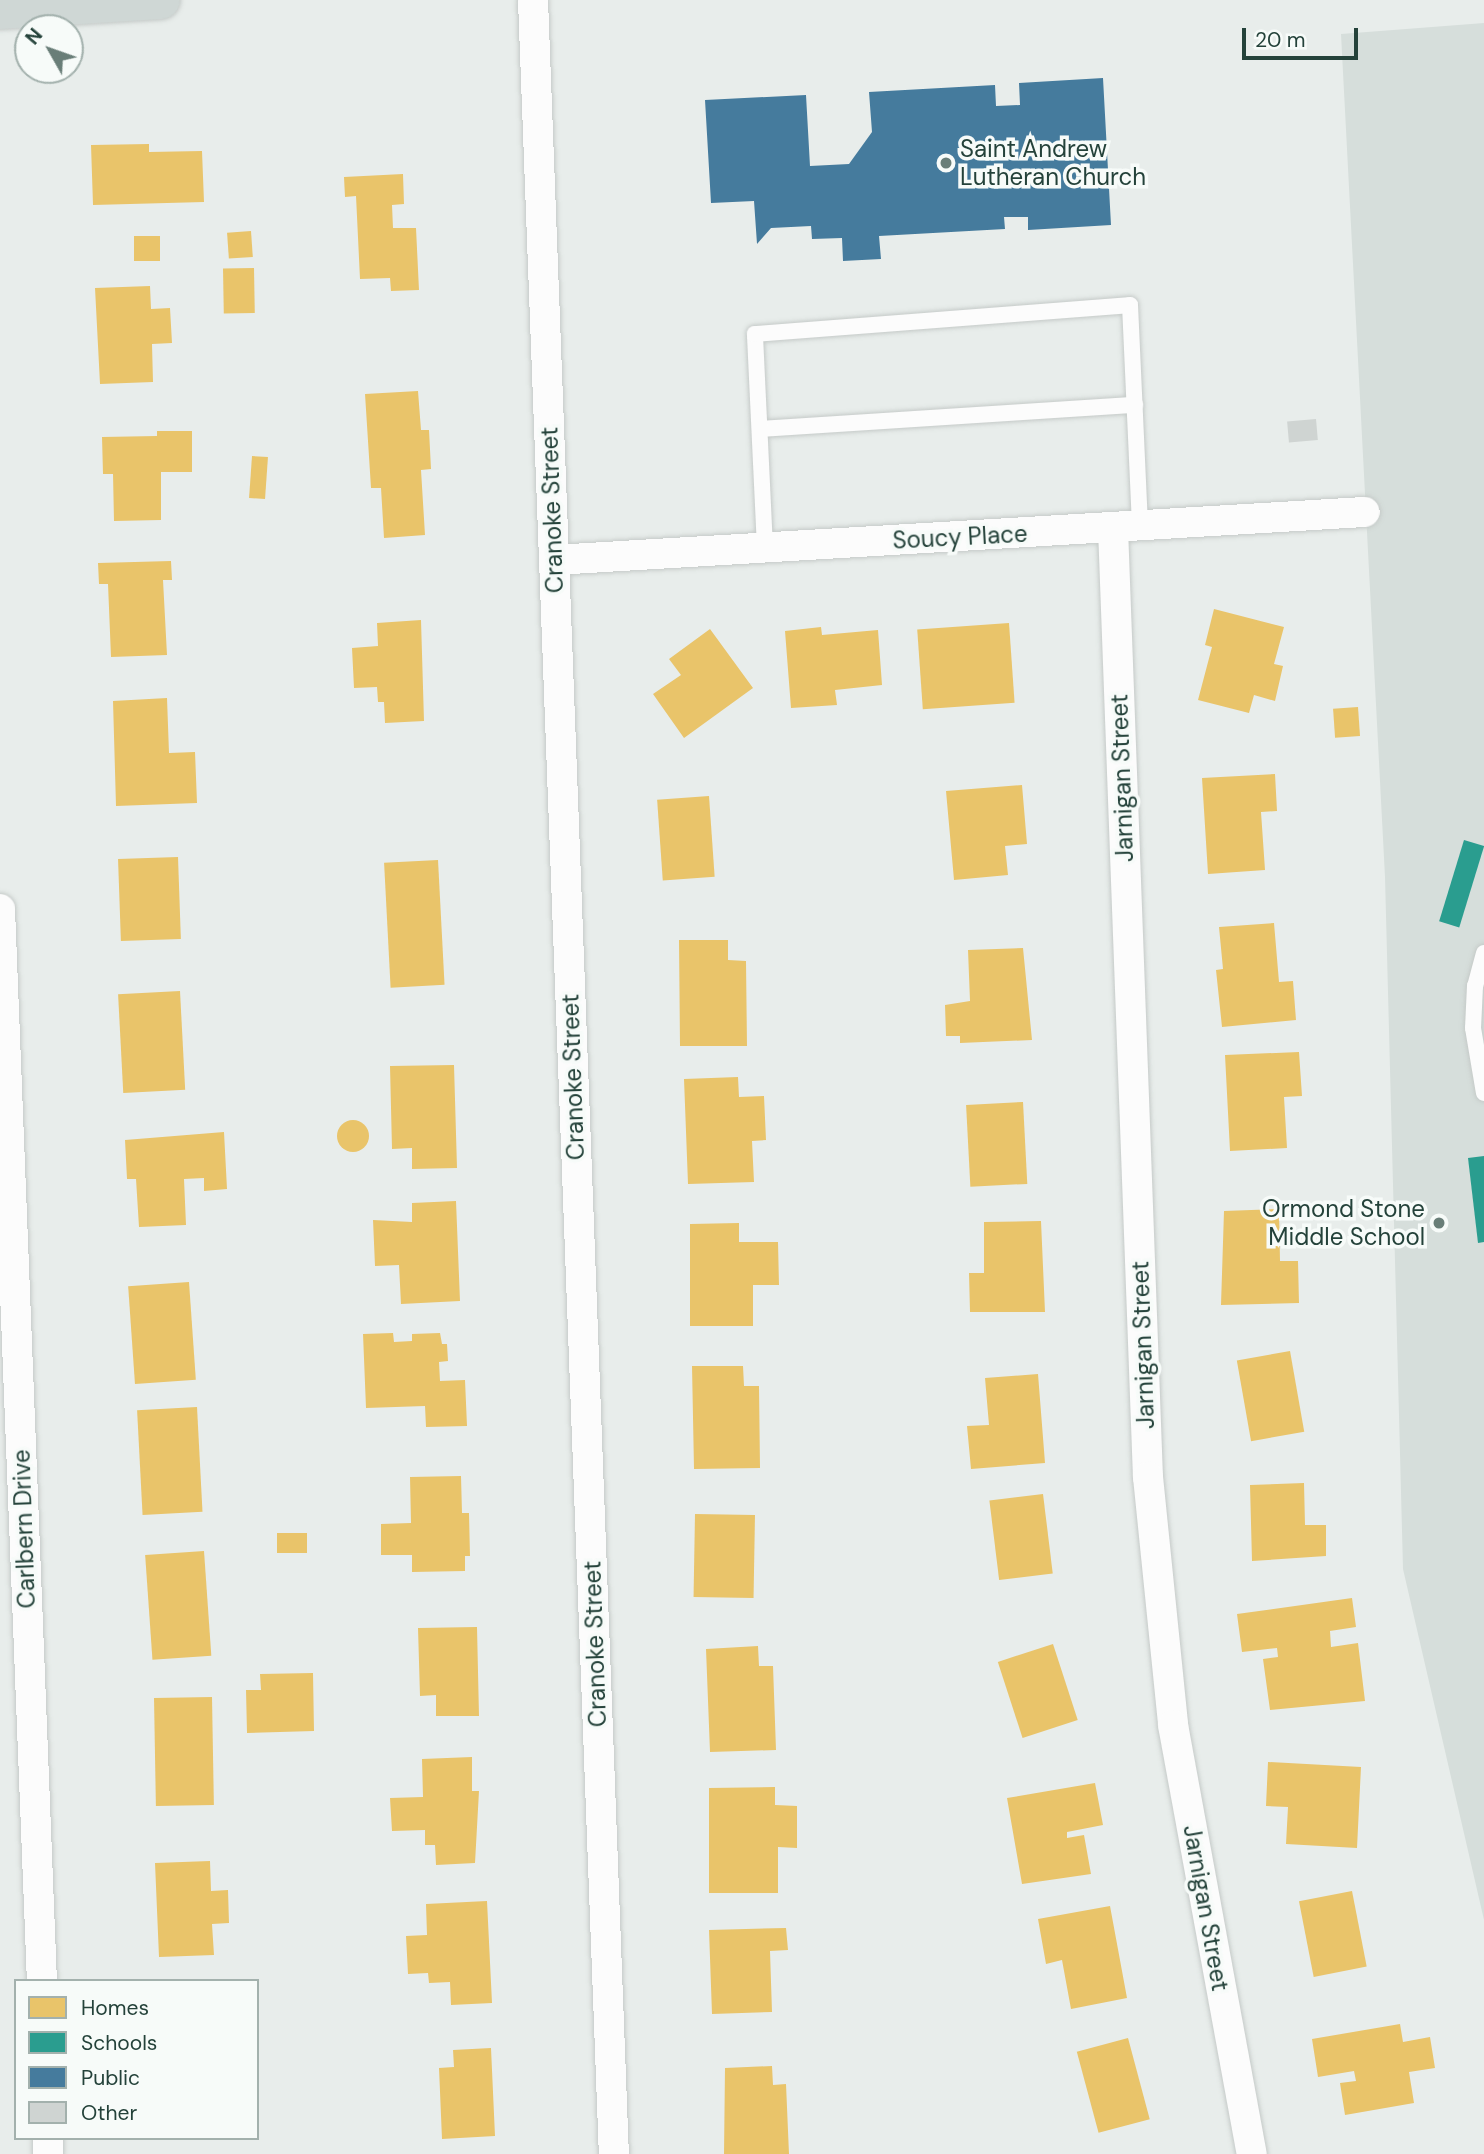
<!DOCTYPE html>
<html>
<head>
<meta charset="utf-8">
<style>
  body { margin:0 }
  #map { position:relative; width:1484px; height:2154px; overflow:hidden; background:#e8edeb; font-family:"DM Sans",sans-serif }
  div>[style] { position:absolute }
  .built>* { inset:0; background:#d6dedb }
  .homes>* { inset:0; background:#e9c46a; transform-origin:0 0 }
  .round { border-radius:50% }
  .schools>* { inset:0; background:#2a9d8f; transform-origin:0 0 }
  .public>* { inset:0; background:#457b9d }
  .building>* { inset:0; background:#cfd4d2; transform-origin:0 0 }
  .roads { filter:drop-shadow(0 0 2px #c5cac8) drop-shadow(0 0 2px #c5cac8) }
  .service>* { height:16px; margin:-8px; padding:0 8px; transform-origin:8px; border-radius:8px; background:#fcfcfc }
  .minor>* { height:30px; margin:-15px; padding:0 15px; transform-origin:15px; border-radius:15px; background:#fcfcfc }
  .primary>* { height:38px; margin:-19px; padding:0 19px; transform-origin:19px; border-radius:19px; background:#cfd7d5 }
  .dots>* { width:19px; height:19px; translate:-50% -50%; box-sizing:border-box; border:4px solid #f7fbf9; border-radius:50% }
  span { translate:-50% -50%; white-space:nowrap; text-align:center; line-height:1.15; -webkit-text-stroke:7px #f7fbf9; paint-order:stroke }
  .poi-label { font-size:24px; color:#24423a }
  .left { translate:0 -50%; text-align:left }
  .right { translate:-100% -50%; text-align:right }
  .street-label { font-size:24px; color:#24423a }
  .legend { position:absolute; left:14px; top:1979px; width:245px; height:161px; box-sizing:border-box; background:#f7fbf9; border:2px solid #a3b1ad; margin:0; padding:9px 12px; list-style:none; font-size:21px; color:#24423a }
  .legend li { display:flex; align-items:center; gap:14px; height:35px }
  .legend b { width:35px; border:2px solid #a3b1ad }
  .north { position:absolute; left:14px; top:14px; width:70px; height:70px; box-sizing:border-box; background:#f7fbf9; border:2px solid #a3b1ad; border-radius:50%; rotate:310deg; font-size:19px; font-weight:700; line-height:28px; text-align:center; color:#24423a }
  .north::after { content:''; display:block; margin:auto; width:24px; height:32px; background:#697e78; clip-path:polygon(50% 0,100% 100%,50% 72%,0 100%) }
  .scale { position:absolute; left:1242px; top:28px; width:116px; height:32px; box-sizing:border-box; border:4px solid #24423a; border-top:0; padding-left:9px; font-size:21px; line-height:24px; white-space:nowrap; color:#24423a; -webkit-text-stroke:5px #f7fbf9; paint-order:stroke }
</style>
</head>
<body>
<div id="map">
  <div class="built">
    <div style="clip-path:polygon(1484px 23px,1484px 1920px,1403px 1569px,1385px 877px,1341px 34px)"></div>
  </div>
  <div class="homes">
    <div style="clip-path:polygon(149px 144px,149px 152px,202px 151px,204px 202px,93px 205px,91px 145px)"></div>
    <div style="clip-path:polygon(403px 174px,404px 204px,392px 205px,393px 228px,416px 228px,419px 290px,391px 291px,390px 278px,360px 279px,356px 196px,345px 197px,344px 177px)"></div>
    <div style="left:251px;top:231px;width:26px;height:24px;rotate:86deg"></div>
    <div style="left:134px;top:236px;width:26px;height:25px"></div>
    <div style="left:254px;top:268px;width:45px;height:31px;rotate:89deg"></div>
    <div style="clip-path:polygon(150px 286px,151px 309px,170px 308px,172px 343px,152px 344px,153px 382px,100px 384px,95px 288px)"></div>
    <div style="clip-path:polygon(418px 391px,421px 430px,429px 430px,431px 469px,421px 470px,425px 535px,384px 538px,381px 488px,371px 488px,365px 394px)"></div>
    <div style="clip-path:polygon(157px 431px,192px 431px,192px 472px,161px 472px,161px 520px,114px 521px,113px 474px,103px 474px,102px 437px,157px 436px)"></div>
    <div style="left:252px;top:456px;width:16px;height:42px;rotate:4deg"></div>
    <div style="clip-path:polygon(171px 561px,172px 580px,163px 580px,167px 655px,111px 657px,108px 584px,99px 584px,98px 563px)"></div>
    <div style="clip-path:polygon(1214px 609px,1284px 627px,1274px 664px,1283px 666px,1275px 701px,1254px 695px,1249px 713px,1198px 700px,1212px 647px,1205px 645px)"></div>
    <div style="clip-path:polygon(421px 620px,424px 721px,385px 723px,384px 702px,378px 702px,377px 687px,354px 688px,352px 648px,378px 646px,377px 623px)"></div>
    <div style="left:1009px;top:623px;width:80px;height:92px;rotate:86deg"></div>
    <div style="clip-path:polygon(821px 627px,822px 635px,878px 630px,882px 685px,835px 690px,837px 705px,791px 708px,785px 631px)"></div>
    <div style="clip-path:polygon(710px 629px,753px 688px,684px 738px,653px 694px,681px 675px,669px 659px)"></div>
    <div style="clip-path:polygon(167px 698px,169px 753px,195px 752px,197px 803px,116px 806px,113px 701px)"></div>
    <div style="left:1358px;top:707px;width:29px;height:25px;rotate:86deg"></div>
    <div style="clip-path:polygon(1275px 774px,1277px 811px,1261px 812px,1265px 870px,1208px 874px,1202px 778px)"></div>
    <div style="clip-path:polygon(1022px 785px,1027px 844px,1005px 846px,1008px 875px,954px 880px,946px 791px)"></div>
    <div style="left:709px;top:796px;width:81px;height:52px;rotate:86deg"></div>
    <div style="left:178px;top:857px;width:82px;height:60px;rotate:88deg"></div>
    <div style="left:438px;top:860px;width:125px;height:54px;rotate:87deg"></div>
    <div style="clip-path:polygon(1274px 923px,1279px 982px,1293px 981px,1296px 1020px,1222px 1027px,1216px 970px,1223px 969px,1219px 927px)"></div>
    <div style="clip-path:polygon(679px 940px,728px 940px,728px 960px,746px 961px,747px 1046px,680px 1046px)"></div>
    <div style="clip-path:polygon(1023px 948px,1032px 1040px,960px 1043px,960px 1036px,946px 1036px,945px 1005px,970px 1001px,968px 950px)"></div>
    <div style="left:180px;top:991px;width:99px;height:62px;rotate:87deg"></div>
    <div style="clip-path:polygon(1299px 1052px,1302px 1096px,1284px 1097px,1287px 1148px,1230px 1151px,1225px 1055px)"></div>
    <div style="clip-path:polygon(454px 1065px,457px 1168px,412px 1169px,412px 1148px,392px 1149px,390px 1066px)"></div>
    <div style="clip-path:polygon(738px 1077px,739px 1097px,764px 1096px,766px 1140px,752px 1141px,754px 1182px,688px 1184px,684px 1079px)"></div>
    <div style="left:1023px;top:1102px;width:82px;height:57px;rotate:87deg"></div>
    <div class="round" style="left:337px;top:1120px;width:32px;height:32px"></div>
    <div style="clip-path:polygon(224px 1132px,227px 1189px,204px 1191px,204px 1178px,184px 1179px,186px 1225px,139px 1227px,136px 1179px,127px 1179px,125px 1140px)"></div>
    <div style="clip-path:polygon(456px 1201px,460px 1301px,401px 1304px,399px 1265px,375px 1266px,373px 1220px,412px 1222px,412px 1203px)"></div>
    <div style="clip-path:polygon(1279px 1209px,1280px 1261px,1298px 1261px,1299px 1303px,1221px 1305px,1224px 1211px)"></div>
    <div style="clip-path:polygon(1041px 1221px,1045px 1312px,970px 1312px,969px 1273px,984px 1273px,984px 1222px)"></div>
    <div style="clip-path:polygon(739px 1223px,739px 1242px,778px 1242px,779px 1285px,753px 1285px,753px 1326px,690px 1326px,690px 1224px)"></div>
    <div style="left:189px;top:1282px;width:98px;height:61px;rotate:86deg"></div>
    <div style="clip-path:polygon(393px 1333px,394px 1342px,412px 1341px,412px 1334px,440px 1333px,442px 1344px,447px 1344px,448px 1361px,439px 1362px,440px 1381px,465px 1380px,467px 1426px,426px 1427px,425px 1406px,366px 1408px,363px 1334px)"></div>
    <div style="left:1290px;top:1351px;width:82px;height:54px;rotate:80deg"></div>
    <div style="clip-path:polygon(692px 1366px,743px 1366px,744px 1386px,759px 1386px,760px 1468px,694px 1469px)"></div>
    <div style="clip-path:polygon(1038px 1374px,1045px 1463px,971px 1469px,967px 1426px,989px 1425px,985px 1378px)"></div>
    <div style="left:197px;top:1407px;width:105px;height:60px;rotate:87deg"></div>
    <div style="clip-path:polygon(461px 1476px,462px 1513px,469px 1513px,470px 1556px,465px 1556px,465px 1571px,412px 1572px,412px 1555px,381px 1555px,381px 1524px,411px 1523px,410px 1477px)"></div>
    <div style="clip-path:polygon(1304px 1483px,1305px 1525px,1326px 1525px,1326px 1556px,1252px 1561px,1250px 1485px)"></div>
    <div style="left:1043px;top:1494px;width:80px;height:54px;rotate:83deg"></div>
    <div style="left:695px;top:1514px;width:60px;height:83px;rotate:1deg"></div>
    <div style="left:277px;top:1533px;width:30px;height:20px"></div>
    <div style="left:204px;top:1551px;width:105px;height:59px;rotate:86deg"></div>
    <div style="clip-path:polygon(1352px 1598px,1356px 1627px,1330px 1631px,1331px 1647px,1358px 1643px,1365px 1701px,1270px 1710px,1263px 1659px,1278px 1657px,1277px 1648px,1242px 1652px,1237px 1614px)"></div>
    <div style="clip-path:polygon(477px 1627px,479px 1716px,436px 1716px,436px 1695px,420px 1696px,418px 1628px)"></div>
    <div style="left:1053px;top:1644px;width:80px;height:58px;rotate:72deg"></div>
    <div style="clip-path:polygon(758px 1646px,759px 1666px,773px 1666px,776px 1750px,710px 1752px,706px 1649px)"></div>
    <div style="clip-path:polygon(313px 1673px,314px 1731px,247px 1733px,246px 1690px,261px 1690px,260px 1674px)"></div>
    <div style="left:212px;top:1697px;width:108px;height:58px;rotate:89deg"></div>
    <div style="clip-path:polygon(472px 1757px,472px 1791px,479px 1791px,475px 1863px,436px 1865px,435px 1845px,425px 1845px,425px 1830px,392px 1831px,390px 1798px,423px 1797px,422px 1759px)"></div>
    <div style="clip-path:polygon(1268px 1762px,1361px 1767px,1357px 1848px,1286px 1844px,1288px 1807px,1266px 1806px)"></div>
    <div style="clip-path:polygon(1095px 1783px,1103px 1825px,1067px 1832px,1067px 1838px,1084px 1835px,1091px 1874px,1022px 1884px,1007px 1798px)"></div>
    <div style="clip-path:polygon(775px 1787px,775px 1805px,797px 1806px,797px 1848px,778px 1847px,778px 1893px,709px 1893px,709px 1788px)"></div>
    <div style="clip-path:polygon(210px 1861px,211px 1891px,228px 1890px,229px 1923px,212px 1924px,214px 1955px,159px 1957px,155px 1863px)"></div>
    <div style="left:1352px;top:1891px;width:77px;height:54px;rotate:79deg"></div>
    <div style="clip-path:polygon(487px 1901px,492px 2003px,451px 2005px,450px 1982px,429px 1983px,428px 1973px,408px 1974px,406px 1936px,427px 1935px,426px 1904px)"></div>
    <div style="clip-path:polygon(1110px 1906px,1127px 1998px,1071px 2009px,1062px 1960px,1046px 1964px,1038px 1919px)"></div>
    <div style="clip-path:polygon(786px 1928px,788px 1950px,770px 1951px,772px 2012px,712px 2014px,709px 1930px)"></div>
    <div style="clip-path:polygon(1400px 2024px,1403px 2042px,1430px 2037px,1435px 2068px,1409px 2072px,1414px 2103px,1345px 2115px,1340px 2083px,1356px 2081px,1354px 2071px,1318px 2077px,1312px 2039px)"></div>
    <div style="left:1128px;top:2038px;width:84px;height:53px;rotate:75deg"></div>
    <div style="clip-path:polygon(491px 2048px,495px 2136px,442px 2139px,439px 2068px,454px 2067px,453px 2050px)"></div>
    <div style="clip-path:polygon(772px 2066px,773px 2085px,786px 2084px,789px 2154px,724px 2154px,725px 2068px)"></div>
  </div>
  <div class="schools">
    <div style="left:1464px;top:840px;width:21px;height:85px;rotate:17deg"></div>
    <div style="clip-path:polygon(1484px 1156px,1484px 1242px,1478px 1243px,1468px 1158px)"></div>
  </div>
  <div class="public">
    <div style="clip-path:polygon(1103px 78px,1111px 225px,1028px 230px,1028px 217px,1004px 217px,1005px 229px,879px 236px,881px 259px,843px 261px,842px 238px,812px 239px,811px 226px,771px 228px,757px 244px,754px 201px,711px 203px,705px 100px,806px 95px,810px 166px,849px 164px,872px 132px,869px 92px,995px 85px,996px 106px,1020px 105px,1019px 83px)"></div>
  </div>
  <div class="building">
    <div style="left:1316px;top:419px;width:21px;height:29px;rotate:85deg"></div>
  </div>
  <div class="roads">
    <div class="service">
      <div style="left:760px;top:429px;width:376px;rotate:-3.7deg"></div>
      <div style="left:765px;top:548px;width:214px;rotate:-92.7deg"></div>
      <div style="left:755px;top:334px;width:376px;rotate:-4.4deg"></div>
      <div style="left:1130px;top:305px;width:221px;rotate:87.4deg"></div>
      <div style="left:1484px;top:953px;width:34px;rotate:105deg"></div>
      <div style="left:1475px;top:986px;width:42px;rotate:92.7deg"></div>
      <div style="left:1473px;top:1028px;width:66px;rotate:80.4deg"></div>
    </div>
    <div class="minor">
      <div style="left:533px;top:0;width:2156px;rotate:87.85deg"></div>
      <div style="left:1113px;top:528px;width:950px;rotate:87.89deg"></div>
      <div style="left:1148px;top:1477px;width:249px;rotate:84.2deg"></div>
      <div style="left:1173px;top:1725px;width:436px;rotate:79.6deg"></div>
      <div style="left:554px;top:560px;width:812px;rotate:-3.39deg"></div>
      <div style="left:0;top:909px;width:1073px;rotate:87.76deg"></div>
      <div style="left:48px;top:2138px;width:16px;rotate:90deg"></div>
    </div>
    <div class="primary">
      <div style="left:0;top:10px;width:161px;rotate:-3.6deg"></div>
    </div>
  </div>
  <div class="dots">
    <div style="left:946px;top:163px;background:#697e78"></div>
    <div style="left:1439px;top:1223px;background:#697e78"></div>
  </div>
  <div class="poi-label">
    <span class="left" style="left:960px;top:163px">Saint Andrew<br>Lutheran Church</span>
    <span class="right" style="left:1425px;top:1223px">Ormond Stone<br>Middle School</span>
  </div>
  <div class="street-label">
    <span style="left:552px;top:510px;rotate:-92deg">Cranoke Street</span>
    <span style="left:960px;top:537px;rotate:-3deg">Soucy Place</span>
    <span style="left:1122px;top:778px;rotate:-92deg">Jarnigan Street</span>
    <span style="left:573px;top:1077px;rotate:-92deg">Cranoke Street</span>
    <span style="left:1143px;top:1345px;rotate:-92deg">Jarnigan Street</span>
    <span style="left:24px;top:1529px;rotate:-92deg">Carlbern Drive</span>
    <span style="left:595px;top:1644px;rotate:-92deg">Cranoke Street</span>
    <span style="left:1206px;top:1908px;rotate:80deg">Jarnigan Street</span>
  </div>
  <ul class="legend">
  <li><b style="height:19px;background:#e9c46a"></b>Homes</li>
  <li><b style="height:19px;background:#2a9d8f"></b>Schools</li>
  <li><b style="height:19px;background:#457b9d"></b>Public</li>
  <li><b style="height:19px;background:#cfd4d2"></b>Other</li>
  </ul>
  <div class="north">N</div>
  <div class="scale">20 m</div>
</div>
</body>
</html>
